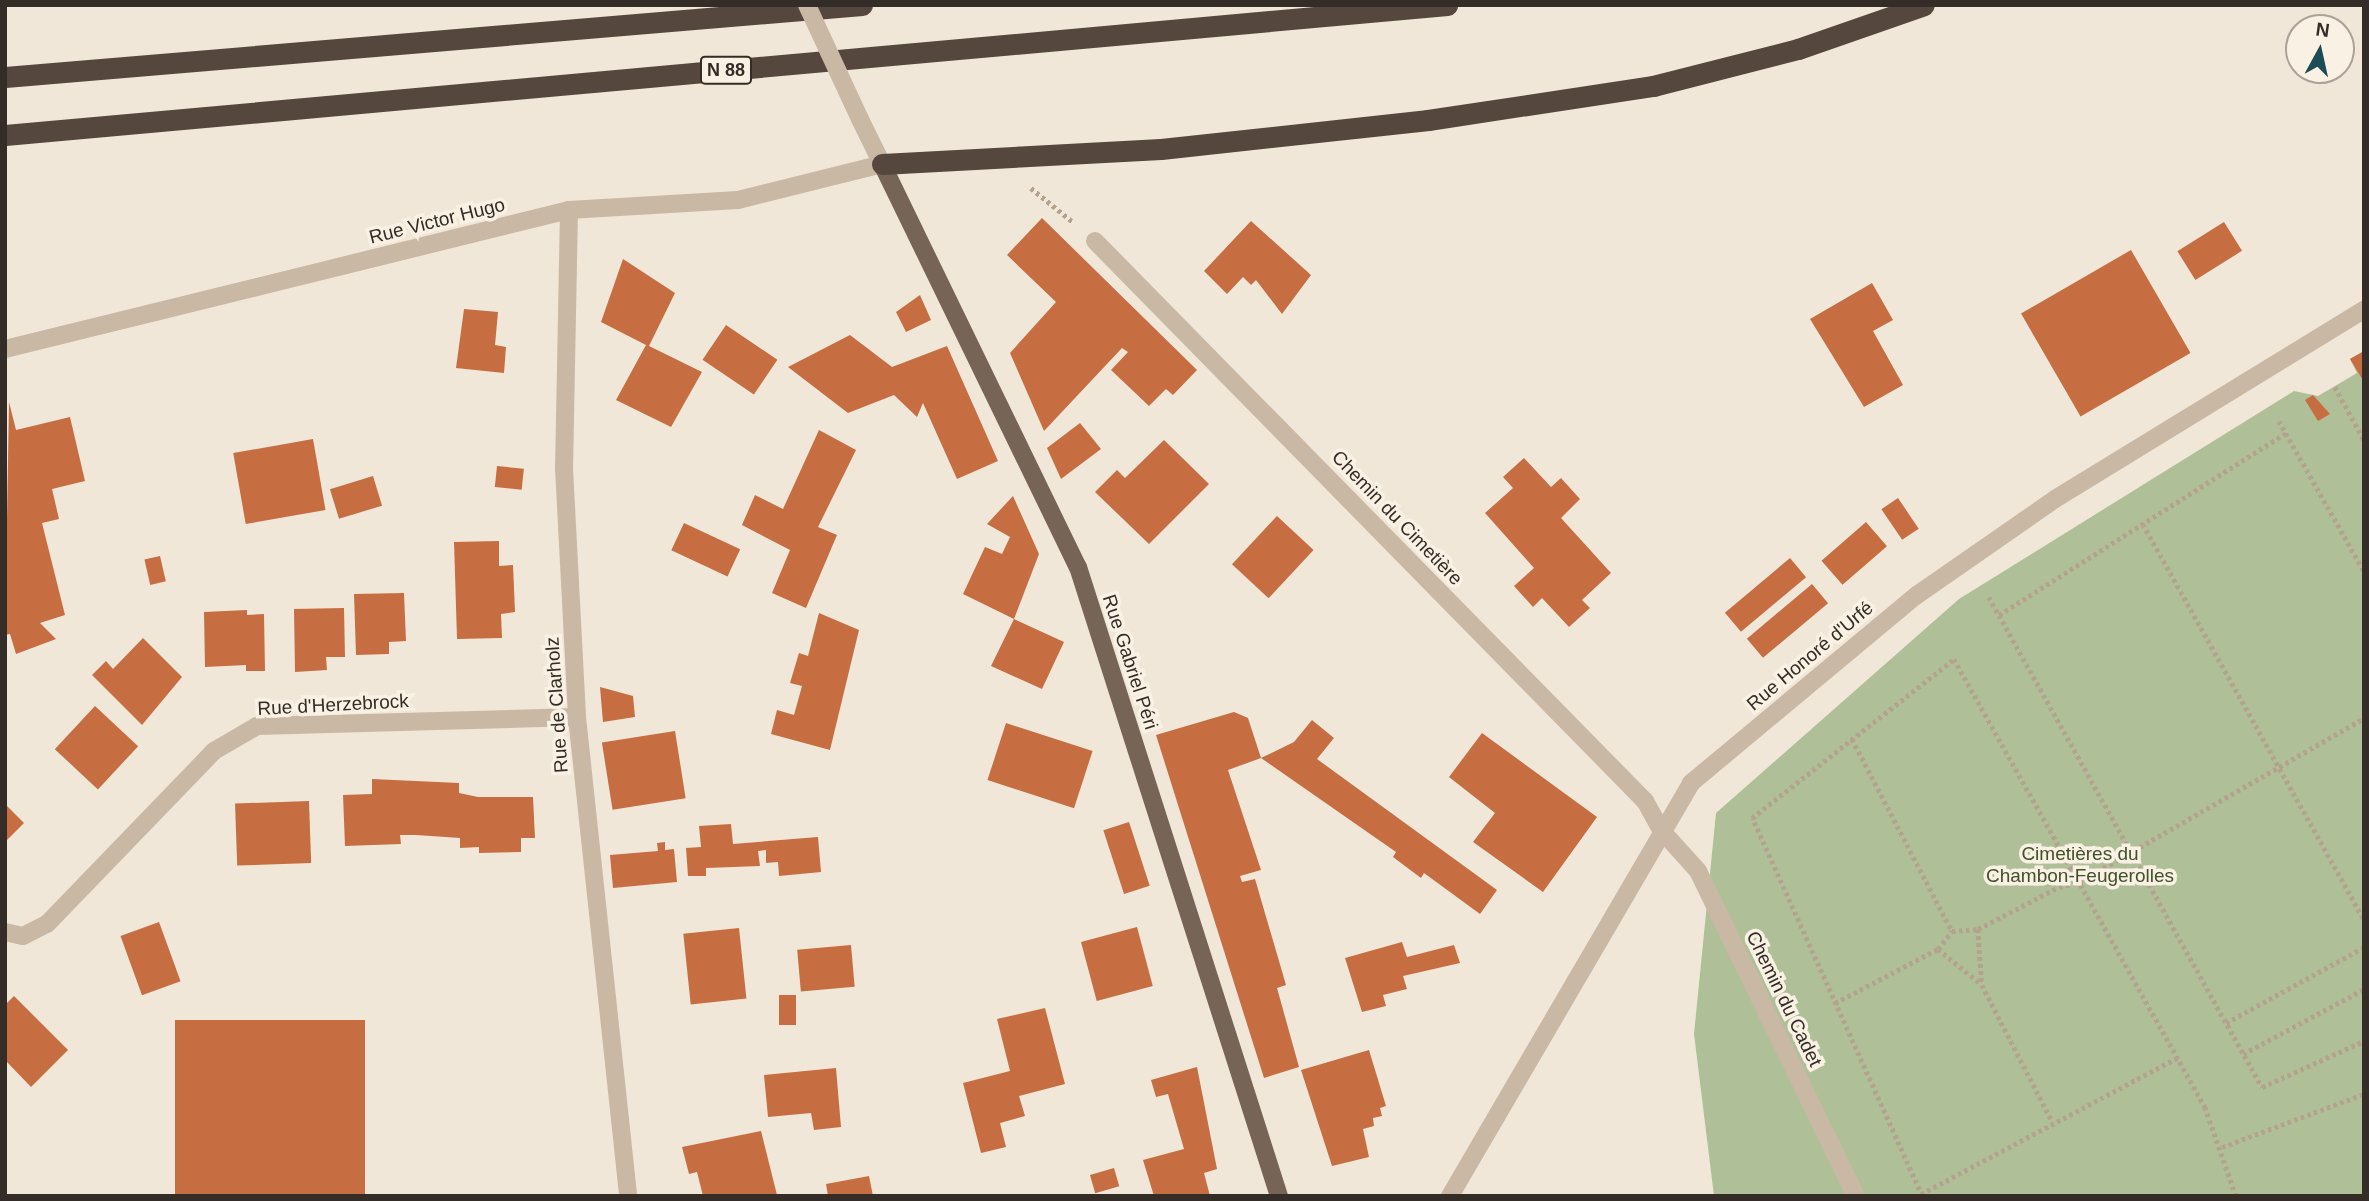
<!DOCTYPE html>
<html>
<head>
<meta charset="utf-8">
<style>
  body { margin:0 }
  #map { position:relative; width:2369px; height:1201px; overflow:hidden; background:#f1e7d8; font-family:Helvetica,sans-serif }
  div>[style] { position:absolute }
  .green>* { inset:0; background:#afc098 }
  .building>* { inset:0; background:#c66d41; transform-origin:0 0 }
  .path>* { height:4.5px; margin-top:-2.25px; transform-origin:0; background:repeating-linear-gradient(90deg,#b4a28e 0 3.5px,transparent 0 7px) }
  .minor>* { height:18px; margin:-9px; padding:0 9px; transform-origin:9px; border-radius:9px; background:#c9b8a4 }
  .major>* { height:18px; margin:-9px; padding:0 9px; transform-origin:9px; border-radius:9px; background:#766457 }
  .highway>* { height:21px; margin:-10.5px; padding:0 10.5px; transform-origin:10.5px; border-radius:10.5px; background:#55473d }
  .minor-bridge>* { height:18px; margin:-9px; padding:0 9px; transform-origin:9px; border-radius:9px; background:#c9b8a4 }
  span { translate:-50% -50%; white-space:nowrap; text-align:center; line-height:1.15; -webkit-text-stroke:7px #f9f1e4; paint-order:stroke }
  .shield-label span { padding:2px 5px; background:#f9f1e4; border:2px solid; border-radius:5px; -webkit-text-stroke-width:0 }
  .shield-label { font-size:18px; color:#342c26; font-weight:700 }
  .street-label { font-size:19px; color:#342c26 }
  .park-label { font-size:19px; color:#40522a }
  .frame { position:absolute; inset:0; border:7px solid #342c26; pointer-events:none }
  .north { position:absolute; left:2285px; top:14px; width:70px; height:70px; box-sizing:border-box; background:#f9f1e4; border:2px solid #aaa298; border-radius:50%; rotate:8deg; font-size:19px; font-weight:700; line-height:28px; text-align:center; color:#342c26 }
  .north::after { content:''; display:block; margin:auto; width:24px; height:32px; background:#1c4c55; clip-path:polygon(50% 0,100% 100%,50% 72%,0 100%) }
</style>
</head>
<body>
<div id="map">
  <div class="green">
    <div style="clip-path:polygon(2364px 351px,2364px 1196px,1714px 1196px,1694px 1034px,1716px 813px,1959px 599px,2294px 391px,2318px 396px,2357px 373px,2350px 359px)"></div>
  </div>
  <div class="building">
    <div style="clip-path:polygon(1042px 218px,1197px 370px,1173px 395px,1166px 389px,1149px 406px,1111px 370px,1128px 352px,1122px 348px,1044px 431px,1010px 353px,1056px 302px,1007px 255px)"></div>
    <div style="clip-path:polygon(1251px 221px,1311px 275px,1282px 314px,1256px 280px,1251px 285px,1243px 277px,1227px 294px,1204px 271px)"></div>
    <div style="left:2224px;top:222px;width:34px;height:55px;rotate:58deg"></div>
    <div style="left:2131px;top:250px;width:119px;height:127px;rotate:60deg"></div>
    <div style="clip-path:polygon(623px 259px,675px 293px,649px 346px,702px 372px,671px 427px,616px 400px,646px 345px,601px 322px)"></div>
    <div style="clip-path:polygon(1872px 283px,1893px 320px,1873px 331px,1903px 385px,1864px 407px,1810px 319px)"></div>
    <div style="clip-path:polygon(920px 295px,931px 320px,906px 332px,896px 312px)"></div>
    <div style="clip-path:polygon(464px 309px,498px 312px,495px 345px,506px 347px,504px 373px,456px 368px)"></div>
    <div style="left:726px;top:325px;width:62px;height:42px;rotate:34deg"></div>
    <div style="clip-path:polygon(850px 335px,892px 367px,947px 346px,998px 461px,957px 479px,923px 403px,917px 417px,894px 395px,848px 413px,788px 367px)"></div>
    <div style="clip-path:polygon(2364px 351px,2364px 382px,2350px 359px)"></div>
    <div style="clip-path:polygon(2313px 395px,2330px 414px,2318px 421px,2305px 400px)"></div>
    <div style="clip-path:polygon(9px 402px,16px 430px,70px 417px,85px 481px,52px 489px,59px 519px,42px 523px,65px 615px,40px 623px,56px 639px,16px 654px,10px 634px,5px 635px)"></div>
    <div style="clip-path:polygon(1080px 423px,1101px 449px,1061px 479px,1047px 448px)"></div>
    <div style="clip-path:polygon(819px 430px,856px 450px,818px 527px,837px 535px,806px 608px,772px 593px,790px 550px,742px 525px,755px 495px,783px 509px)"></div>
    <div style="left:313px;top:439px;width:72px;height:81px;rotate:80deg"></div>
    <div style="clip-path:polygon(1164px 440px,1209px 484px,1149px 544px,1095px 492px,1117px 470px,1125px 478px)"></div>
    <div style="clip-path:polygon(1524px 458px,1551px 487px,1561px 478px,1580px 499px,1561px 518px,1611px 573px,1582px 600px,1590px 608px,1569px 627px,1542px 598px,1533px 607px,1514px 586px,1534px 568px,1485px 513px,1513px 488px,1503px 477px)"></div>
    <div style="left:497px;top:466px;width:27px;height:21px;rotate:6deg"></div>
    <div style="left:373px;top:476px;width:31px;height:45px;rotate:73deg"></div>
    <div style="clip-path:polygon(1013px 496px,1039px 554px,1014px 619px,1064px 642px,1042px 689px,991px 666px,1014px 619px,963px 594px,985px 547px,1002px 554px,1010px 537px,987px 524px)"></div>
    <div style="left:1898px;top:498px;width:37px;height:20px;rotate:56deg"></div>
    <div style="left:1277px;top:516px;width:50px;height:66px;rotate:43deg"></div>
    <div style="left:1866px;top:522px;width:32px;height:59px;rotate:49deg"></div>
    <div style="left:684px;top:523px;width:62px;height:30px;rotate:25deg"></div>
    <div style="clip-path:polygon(499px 541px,499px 566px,513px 565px,515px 612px,501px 614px,502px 638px,457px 639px,454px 542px)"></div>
    <div style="left:160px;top:556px;width:26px;height:16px;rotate:77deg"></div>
    <div style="left:1790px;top:558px;width:25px;height:85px;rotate:50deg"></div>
    <div style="left:1812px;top:584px;width:25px;height:85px;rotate:50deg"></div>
    <div style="clip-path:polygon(404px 593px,406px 641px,389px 642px,389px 654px,356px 655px,354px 594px)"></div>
    <div style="clip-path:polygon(344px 608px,345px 657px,326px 657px,327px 670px,295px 672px,294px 609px)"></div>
    <div style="clip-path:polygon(247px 610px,247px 615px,264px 614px,265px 671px,246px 671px,246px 665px,205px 667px,204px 612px)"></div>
    <div style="clip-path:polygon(819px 613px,859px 630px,830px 750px,771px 734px,777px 710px,794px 715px,802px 686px,790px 683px,799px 653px,808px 656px)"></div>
    <div style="clip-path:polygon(143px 638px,182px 677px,142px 725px,92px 675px,106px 661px,113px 669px)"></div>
    <div style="clip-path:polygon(600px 687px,633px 696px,635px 717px,603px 722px)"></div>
    <div style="left:95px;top:706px;width:59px;height:59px;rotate:43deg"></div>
    <div style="clip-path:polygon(1234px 712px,1248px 718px,1261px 758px,1228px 770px,1261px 870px,1240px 876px,1242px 882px,1255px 879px,1286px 985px,1277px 988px,1299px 1067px,1264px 1078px,1156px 735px)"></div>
    <div style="clip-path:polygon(1312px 720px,1334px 738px,1317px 759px,1497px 890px,1480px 914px,1424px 873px,1421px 878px,1393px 857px,1396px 852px,1261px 758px,1294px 742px)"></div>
    <div style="left:1006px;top:723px;width:91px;height:60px;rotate:18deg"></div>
    <div style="left:675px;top:731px;width:68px;height:74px;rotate:81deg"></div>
    <div style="clip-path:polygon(1482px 733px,1597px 817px,1543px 892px,1473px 842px,1495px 813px,1449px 777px)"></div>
    <div style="clip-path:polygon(372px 779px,459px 783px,459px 793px,478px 797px,533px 797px,535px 838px,521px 838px,521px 852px,479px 853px,479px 847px,460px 848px,460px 838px,416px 835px,400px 835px,401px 844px,345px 846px,343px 795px,372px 794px)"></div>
    <div style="left:309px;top:801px;width:62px;height:74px;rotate:88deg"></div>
    <div style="clip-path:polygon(5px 804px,24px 823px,5px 842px)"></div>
    <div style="left:1129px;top:822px;width:67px;height:27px;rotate:72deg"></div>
    <div style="clip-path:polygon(731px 824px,733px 844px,818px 837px,821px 872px,779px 876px,778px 862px,766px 863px,766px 850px,758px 851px,760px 866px,706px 868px,706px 876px,688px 876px,686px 848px,701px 847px,699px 826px)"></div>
    <div style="clip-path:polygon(665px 842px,665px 850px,674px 849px,677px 882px,613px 888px,610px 855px,658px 851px,657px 843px)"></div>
    <div style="left:159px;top:922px;width:63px;height:41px;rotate:70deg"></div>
    <div style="left:1137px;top:927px;width:61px;height:58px;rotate:75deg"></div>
    <div style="left:739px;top:928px;width:71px;height:56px;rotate:84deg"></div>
    <div style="clip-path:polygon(1402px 942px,1407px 957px,1454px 945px,1460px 963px,1403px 976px,1407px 989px,1383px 995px,1386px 1006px,1362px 1012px,1345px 958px)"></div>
    <div style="left:851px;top:945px;width:42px;height:54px;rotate:85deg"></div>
    <div style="left:779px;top:995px;width:17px;height:30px"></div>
    <div style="clip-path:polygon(14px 996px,68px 1050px,31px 1087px,5px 1060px,5px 1005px)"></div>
    <div style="clip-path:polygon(1045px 1008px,1065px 1084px,1019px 1096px,1025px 1116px,1000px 1123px,1006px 1147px,981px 1153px,963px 1083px,1010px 1071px,997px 1019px)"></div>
    <div style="left:175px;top:1020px;width:190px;height:176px"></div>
    <div style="clip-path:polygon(1369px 1050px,1386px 1106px,1380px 1108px,1382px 1116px,1373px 1118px,1374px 1126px,1363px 1129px,1369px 1157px,1332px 1166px,1301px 1070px)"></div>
    <div style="clip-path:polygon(1197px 1067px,1217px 1169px,1204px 1173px,1210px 1196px,1154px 1196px,1143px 1160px,1184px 1149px,1168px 1094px,1156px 1097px,1151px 1080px)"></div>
    <div style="clip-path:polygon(836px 1068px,841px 1127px,814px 1130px,811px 1113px,768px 1117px,764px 1075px)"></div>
    <div style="clip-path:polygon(761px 1131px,777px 1195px,703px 1196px,697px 1172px,689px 1174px,682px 1147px)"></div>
    <div style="left:1114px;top:1168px;width:19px;height:25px;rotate:74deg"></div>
    <div style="clip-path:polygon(869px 1176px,873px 1196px,828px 1196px,826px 1184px)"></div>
  </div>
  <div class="path">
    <div style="left:1031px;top:188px;width:54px;rotate:39deg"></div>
    <div style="left:2335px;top:387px;width:60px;rotate:61.3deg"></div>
    <div style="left:2279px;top:421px;width:172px;rotate:60.5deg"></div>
    <div style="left:2143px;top:524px;width:453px;rotate:60.8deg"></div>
    <div style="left:1989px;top:597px;width:561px;rotate:60.88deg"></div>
    <div style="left:2262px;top:1087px;width:112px;rotate:-24.3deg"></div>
    <div style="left:1999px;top:615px;width:340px;rotate:-32.4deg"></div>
    <div style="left:1852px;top:739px;width:216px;rotate:62.5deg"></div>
    <div style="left:1978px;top:929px;width:56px;rotate:85.9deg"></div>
    <div style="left:1982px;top:985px;width:155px;rotate:62.8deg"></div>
    <div style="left:1938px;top:949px;width:55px;rotate:39.1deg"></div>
    <div style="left:1835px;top:1003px;width:116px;rotate:-27.7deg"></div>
    <div style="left:1938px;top:949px;width:23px;rotate:-52deg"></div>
    <div style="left:1952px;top:931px;width:26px;rotate:-4deg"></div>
    <div style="left:1978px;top:929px;width:91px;rotate:-27.4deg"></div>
    <div style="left:2059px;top:887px;width:21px;rotate:-14deg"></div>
    <div style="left:2079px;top:882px;width:329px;rotate:-29.9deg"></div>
    <div style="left:2226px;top:1023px;width:158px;rotate:-28.8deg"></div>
    <div style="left:2243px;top:1054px;width:137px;rotate:-28.2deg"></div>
    <div style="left:2222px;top:1147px;width:152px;rotate:-20.5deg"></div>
    <div style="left:1921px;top:1194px;width:290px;rotate:-28deg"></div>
    <div style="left:1922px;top:1196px;width:414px;rotate:-114.2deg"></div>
    <div style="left:1752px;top:818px;width:257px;rotate:-38.2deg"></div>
    <div style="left:1954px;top:659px;width:514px;rotate:60.74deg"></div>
    <div style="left:2205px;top:1107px;width:94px;rotate:70.8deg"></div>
  </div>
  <div class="minor">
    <div style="left:569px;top:210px;width:258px;rotate:91.1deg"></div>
    <div style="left:564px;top:468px;width:249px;rotate:87deg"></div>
    <div style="left:577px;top:717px;width:482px;rotate:83.9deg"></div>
    <div style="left:1095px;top:241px;width:785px;rotate:45.52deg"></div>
    <div style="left:1645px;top:801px;width:33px;rotate:61deg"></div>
    <div style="left:1661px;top:830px;width:55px;rotate:47.9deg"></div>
    <div style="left:1698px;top:871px;width:361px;rotate:64.1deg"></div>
    <div style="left:5px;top:349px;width:581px;rotate:-13.84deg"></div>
    <div style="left:569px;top:210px;width:169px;rotate:-3.4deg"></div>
    <div style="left:738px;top:200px;width:148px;rotate:-14deg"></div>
    <div style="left:882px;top:164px;width:50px;rotate:-116.1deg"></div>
    <div style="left:5px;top:932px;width:18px;rotate:13deg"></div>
    <div style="left:23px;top:936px;width:27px;rotate:-27deg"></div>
    <div style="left:47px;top:924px;width:240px;rotate:-46deg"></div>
    <div style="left:214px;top:751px;width:50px;rotate:-30.2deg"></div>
    <div style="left:257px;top:726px;width:320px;rotate:-1.6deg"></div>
    <div style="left:1450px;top:1196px;width:478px;rotate:-59.7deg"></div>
    <div style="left:1691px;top:783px;width:294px;rotate:-39.8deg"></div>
    <div style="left:1917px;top:595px;width:168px;rotate:-34.8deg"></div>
    <div style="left:2055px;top:499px;width:362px;rotate:-31.5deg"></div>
  </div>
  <div class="major">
    <div style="left:882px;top:164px;width:448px;rotate:64.1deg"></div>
    <div style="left:1078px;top:567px;width:660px;rotate:72.28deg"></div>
  </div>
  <div class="highway">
    <div style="left:5px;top:77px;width:860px;rotate:-4.8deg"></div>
    <div style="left:5px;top:135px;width:1448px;rotate:-5.15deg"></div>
    <div style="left:882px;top:164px;width:279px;rotate:-3.1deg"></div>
    <div style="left:1161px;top:149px;width:269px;rotate:-6.2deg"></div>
    <div style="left:1428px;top:120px;width:228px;rotate:-8.6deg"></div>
    <div style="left:1653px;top:86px;width:150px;rotate:-14.3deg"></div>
    <div style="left:1798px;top:49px;width:133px;rotate:-19.2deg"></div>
  </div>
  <div class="minor-bridge">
    <div style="left:807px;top:5px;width:126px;rotate:65.1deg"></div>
  </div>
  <div class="shield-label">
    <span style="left:726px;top:70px">N 88</span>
  </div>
  <div class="street-label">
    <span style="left:437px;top:221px;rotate:-14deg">Rue Victor Hugo</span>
    <span style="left:1397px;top:518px;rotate:46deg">Chemin du Cimetière</span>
    <span style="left:1810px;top:656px;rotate:-40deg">Rue Honoré d'Urfé</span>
    <span style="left:1130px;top:662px;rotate:72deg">Rue Gabriel Péri</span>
    <span style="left:333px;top:705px;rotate:-3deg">Rue d'Herzebrock</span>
    <span style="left:557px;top:705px;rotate:-94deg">Rue de Clarholz</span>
    <span style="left:1784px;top:999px;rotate:64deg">Chemin du Cadet</span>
  </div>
  <div class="park-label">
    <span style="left:2080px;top:865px">Cimetières du<br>Chambon-Feugerolles</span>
  </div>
  <div class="frame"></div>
  <div class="north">N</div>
</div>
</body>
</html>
